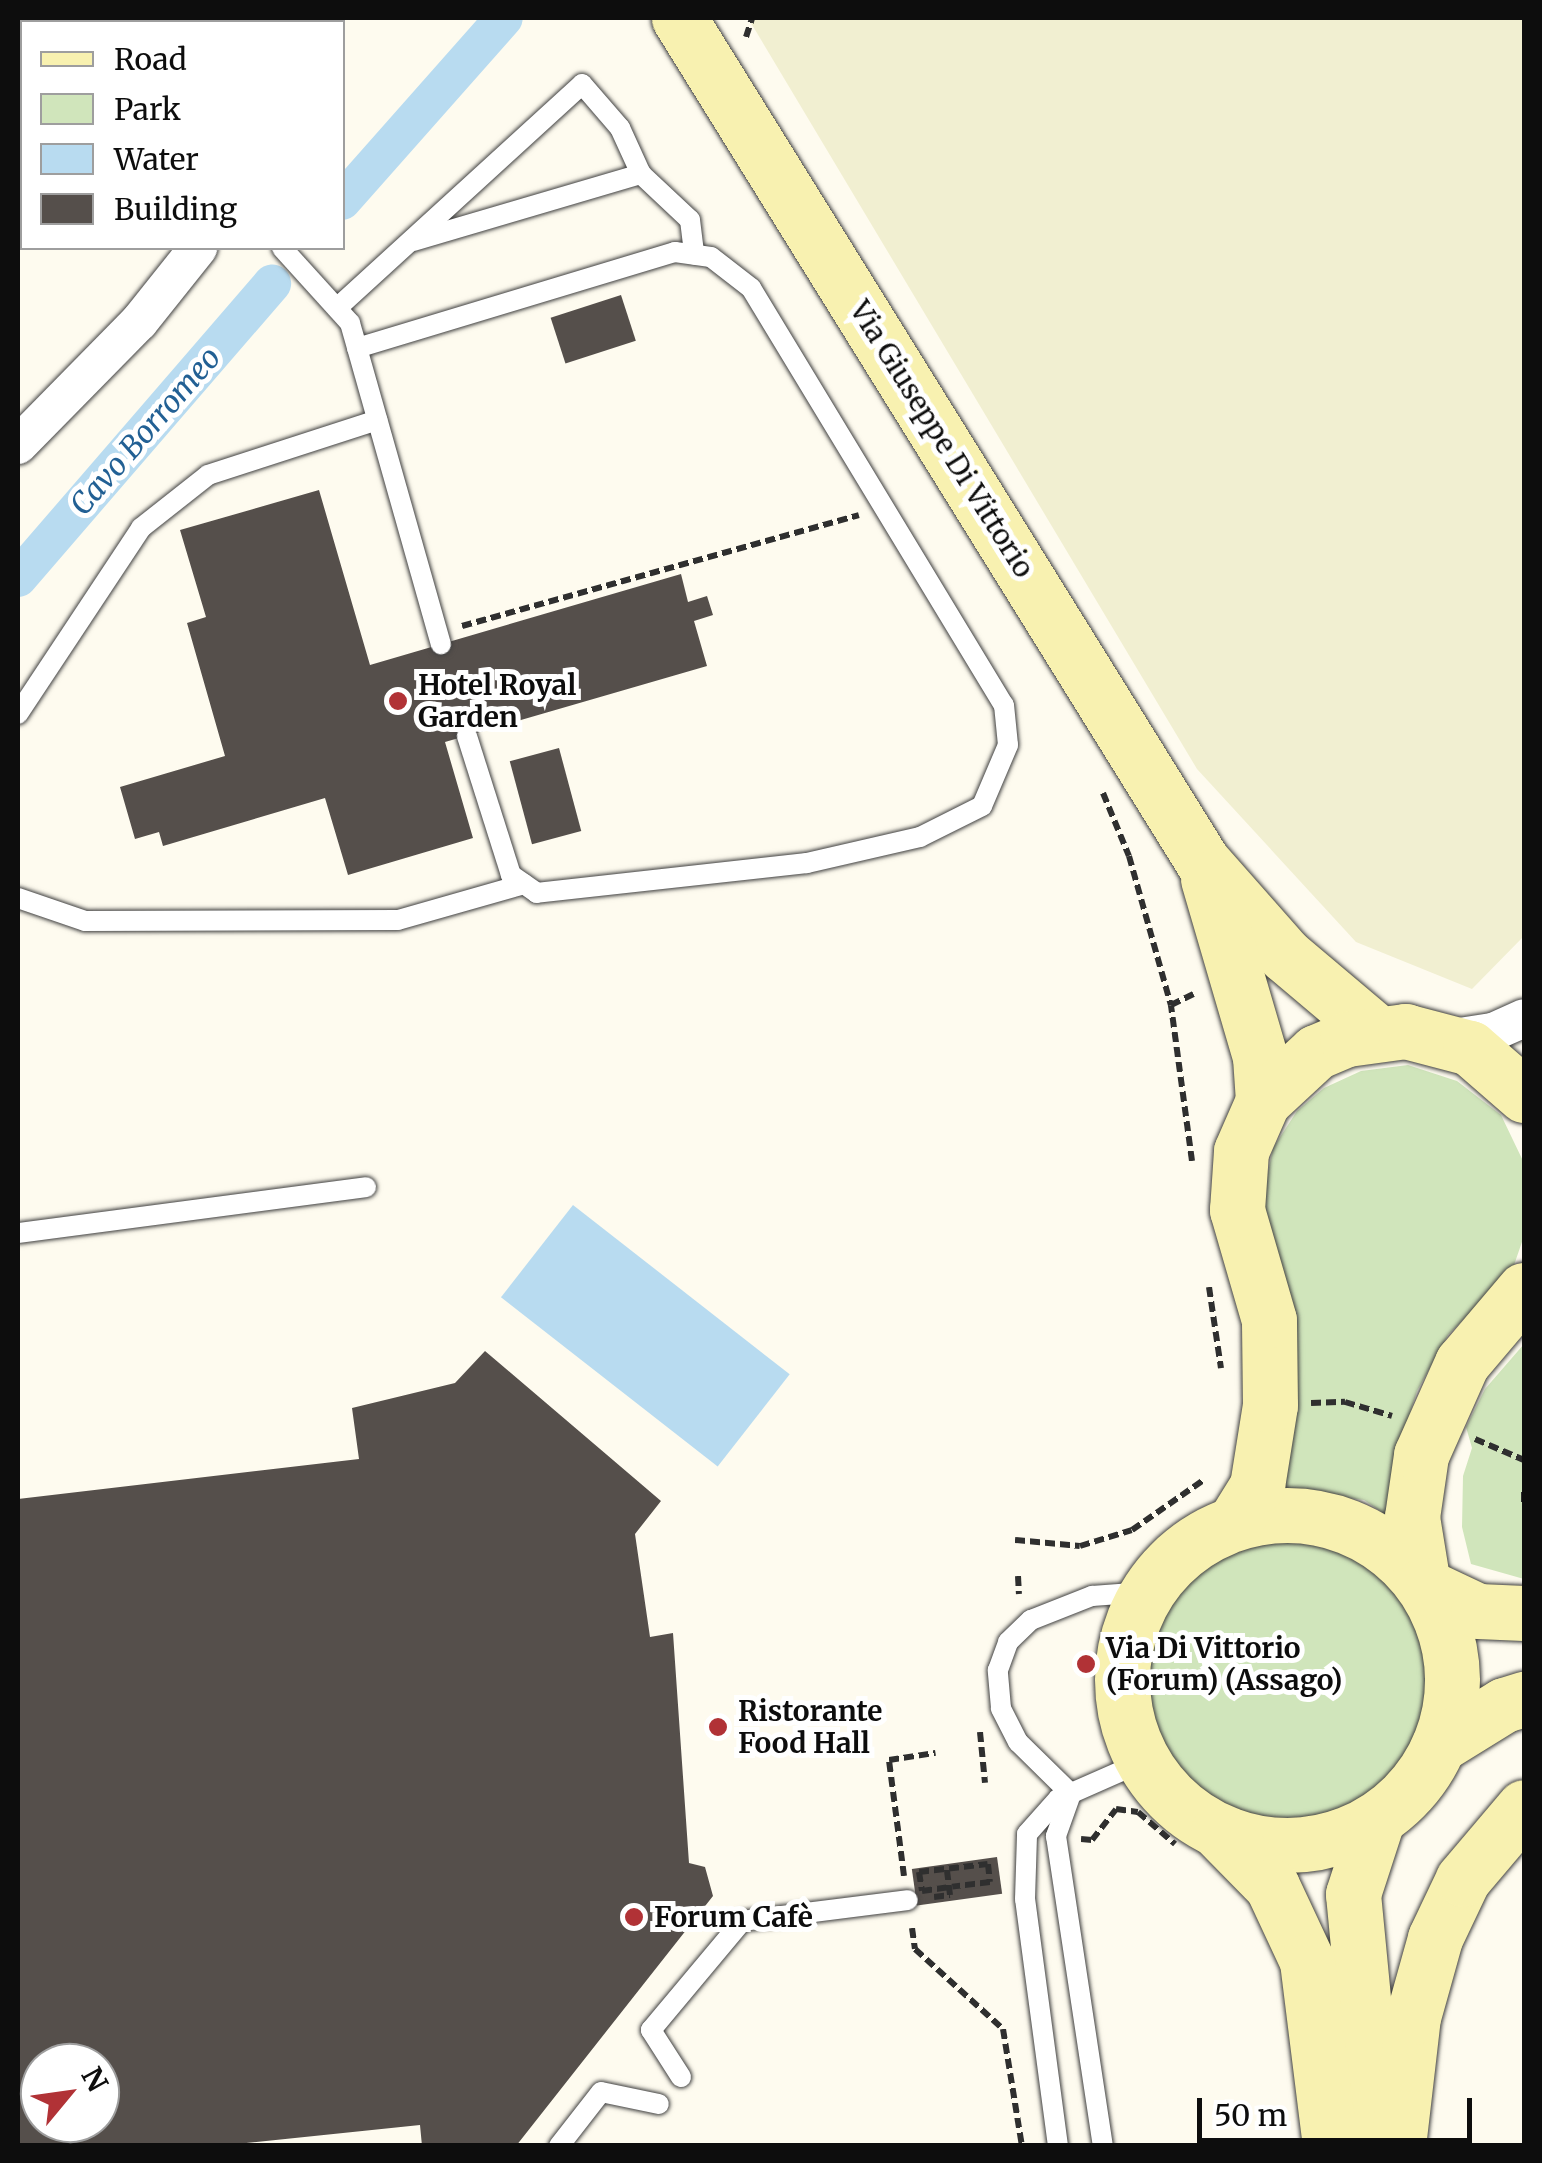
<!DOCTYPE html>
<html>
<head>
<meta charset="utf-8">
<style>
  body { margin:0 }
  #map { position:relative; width:1542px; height:2163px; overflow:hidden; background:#fefbef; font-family:Merriweather,serif }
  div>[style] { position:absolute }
  .farmland>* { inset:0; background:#f1efd1 }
  .green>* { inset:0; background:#d0e5bb }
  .round { border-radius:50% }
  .water>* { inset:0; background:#b8dbf0; transform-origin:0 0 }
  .canal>* { height:38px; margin:-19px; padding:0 19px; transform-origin:19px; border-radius:19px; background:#b8dbf0 }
  .building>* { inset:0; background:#554f4b; transform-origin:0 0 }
  .path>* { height:6px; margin-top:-3px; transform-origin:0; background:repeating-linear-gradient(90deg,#2f2f2f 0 10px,transparent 0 15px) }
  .roads { filter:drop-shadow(0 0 2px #404040) drop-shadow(0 0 2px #404040) }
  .service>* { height:20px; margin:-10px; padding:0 10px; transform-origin:10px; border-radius:10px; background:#fff }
  .minor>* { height:38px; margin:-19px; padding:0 19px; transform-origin:19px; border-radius:19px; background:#fff }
  .secondary>* { height:55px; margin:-27.5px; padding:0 27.5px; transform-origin:27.5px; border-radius:27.5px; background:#f8f1b0 }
  .secondary>.ring { margin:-27.5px; padding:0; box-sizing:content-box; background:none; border:55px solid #f8f1b0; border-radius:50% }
  .path-bridge>* { height:6px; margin-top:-3px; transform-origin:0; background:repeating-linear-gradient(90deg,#2f2f2f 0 10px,transparent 0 15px) }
  .dots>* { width:28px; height:28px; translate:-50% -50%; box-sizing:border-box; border:5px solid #fff; border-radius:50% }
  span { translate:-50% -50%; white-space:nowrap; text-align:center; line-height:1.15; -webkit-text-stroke:10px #fff; paint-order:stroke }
  .street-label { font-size:28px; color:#0d0d0d }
  .poi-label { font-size:28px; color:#0d0d0d; font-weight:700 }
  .left { translate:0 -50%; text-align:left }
  .water-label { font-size:30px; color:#226094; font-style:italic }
  .frame { position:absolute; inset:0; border:20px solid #0d0d0d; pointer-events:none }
  .legend { position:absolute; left:20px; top:20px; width:325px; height:230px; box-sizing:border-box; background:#fff; border:2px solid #9e9e9e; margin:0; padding:12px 18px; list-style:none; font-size:30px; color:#0d0d0d }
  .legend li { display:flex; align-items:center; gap:20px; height:50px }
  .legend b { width:50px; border:2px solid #9e9e9e }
  .north { position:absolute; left:20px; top:2043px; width:100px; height:100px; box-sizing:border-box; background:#fff; border:2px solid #9e9e9e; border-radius:50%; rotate:61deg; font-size:28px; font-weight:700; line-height:40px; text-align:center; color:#0d0d0d }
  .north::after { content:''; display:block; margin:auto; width:35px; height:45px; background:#b13236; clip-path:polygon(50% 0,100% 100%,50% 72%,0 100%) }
  .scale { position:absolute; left:1197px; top:2098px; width:275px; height:45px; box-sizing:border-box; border:5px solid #0d0d0d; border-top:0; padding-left:12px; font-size:30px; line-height:35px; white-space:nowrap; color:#0d0d0d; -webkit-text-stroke:8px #fff; paint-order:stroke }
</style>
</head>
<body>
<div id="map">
  <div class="farmland">
    <div style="clip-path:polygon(748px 18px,1524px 18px,1524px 936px,1472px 989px,1356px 942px,1197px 769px)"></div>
  </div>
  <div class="green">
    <div style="clip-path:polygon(1408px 1065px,1457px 1081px,1501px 1115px,1524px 1163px,1524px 1236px,1512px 1271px,1448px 1335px,1417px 1391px,1394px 1463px,1392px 1519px,1364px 1500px,1281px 1490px,1295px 1425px,1297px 1336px,1288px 1286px,1265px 1230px,1264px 1193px,1273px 1148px,1297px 1111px,1324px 1088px,1361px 1071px)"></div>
    <div style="clip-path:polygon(1524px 1344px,1524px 1579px,1471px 1564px,1462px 1527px,1463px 1476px,1472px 1448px,1466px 1427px,1485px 1389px)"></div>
    <div class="round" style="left:1148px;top:1543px;width:278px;height:278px"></div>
  </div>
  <div class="water">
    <div style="left:573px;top:1205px;width:275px;height:117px;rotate:38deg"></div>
  </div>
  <div class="canal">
    <div style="left:342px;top:201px;width:244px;rotate:-48.5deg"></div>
    <div style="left:18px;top:578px;width:389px;rotate:-49.2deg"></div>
  </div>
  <div class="building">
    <div style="left:621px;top:295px;width:48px;height:74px;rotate:72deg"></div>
    <div style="clip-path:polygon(319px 490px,370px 665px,681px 574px,688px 602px,707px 596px,713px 615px,694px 621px,707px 666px,445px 742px,473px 838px,348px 875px,325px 798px,163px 846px,159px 832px,135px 839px,120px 787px,225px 756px,187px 623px,206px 617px,180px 530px)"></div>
    <div style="left:559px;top:748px;width:86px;height:51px;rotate:75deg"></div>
    <div style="clip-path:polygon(evenodd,485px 1351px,661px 1501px,635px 1534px,650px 1637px,673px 1633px,689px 1863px,705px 1867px,713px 1896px,516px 2146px,422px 2146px,420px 2125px,217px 2146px,18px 2146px,18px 1499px,359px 1459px,352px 1408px,455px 1383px,485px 1351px,40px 2063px,100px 2063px,100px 2123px,40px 2123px,40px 2063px)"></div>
    <div style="left:997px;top:1857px;width:37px;height:86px;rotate:82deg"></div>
  </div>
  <div class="path">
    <div style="left:746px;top:37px;width:20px;rotate:-72deg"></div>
    <div style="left:462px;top:626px;width:412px;rotate:-15.6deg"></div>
    <div style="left:1103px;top:793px;width:68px;rotate:67.6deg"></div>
    <div style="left:1129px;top:856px;width:155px;rotate:74.3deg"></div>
    <div style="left:1192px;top:1161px;width:157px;rotate:-97.7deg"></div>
    <div style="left:1171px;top:1005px;width:25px;rotate:-26deg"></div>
    <div style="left:1209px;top:1287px;width:82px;rotate:81.6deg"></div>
    <div style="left:1311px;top:1403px;width:34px;rotate:-2deg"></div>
    <div style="left:1345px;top:1402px;width:49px;rotate:16.6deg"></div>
    <div style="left:1475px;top:1439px;width:53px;rotate:23.2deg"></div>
    <div style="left:1524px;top:1492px;width:14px;rotate:90deg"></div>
    <div style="left:1015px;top:1540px;width:65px;rotate:5.3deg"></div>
    <div style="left:1080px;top:1546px;width:54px;rotate:-17.1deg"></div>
    <div style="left:1132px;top:1530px;width:89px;rotate:-34.9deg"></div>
    <div style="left:1018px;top:1576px;width:18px;rotate:87deg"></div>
    <div style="left:980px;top:1732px;width:51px;rotate:84.4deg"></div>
    <div style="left:1081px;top:1839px;width:11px;rotate:5deg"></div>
    <div style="left:1092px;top:1840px;width:39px;rotate:-52deg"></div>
    <div style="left:1116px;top:1809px;width:22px;rotate:8deg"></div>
    <div style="left:1138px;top:1812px;width:49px;rotate:40.9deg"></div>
    <div style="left:919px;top:1872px;width:69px;rotate:-6.6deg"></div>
    <div style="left:988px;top:1864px;width:18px;rotate:84deg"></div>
    <div style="left:990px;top:1882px;width:38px;rotate:173deg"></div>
    <div style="left:904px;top:1876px;width:117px;rotate:-97.4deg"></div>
    <div style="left:889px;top:1760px;width:47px;rotate:-8.7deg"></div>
    <div style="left:934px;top:1897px;width:16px;rotate:-7deg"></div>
    <div style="left:950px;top:1895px;width:26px;rotate:-97deg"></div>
    <div style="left:912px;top:1928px;width:21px;rotate:82deg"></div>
    <div style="left:915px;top:1949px;width:119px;rotate:42.3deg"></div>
    <div style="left:1003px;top:2029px;width:119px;rotate:80.8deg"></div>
  </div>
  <div class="roads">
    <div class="service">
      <div style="left:21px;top:18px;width:5px;rotate:53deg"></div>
      <div style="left:413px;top:241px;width:238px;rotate:-16.4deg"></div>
      <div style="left:282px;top:248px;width:101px;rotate:47.8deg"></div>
      <div style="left:350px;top:323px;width:334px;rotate:74.2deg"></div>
      <div style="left:337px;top:308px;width:332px;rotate:-42.4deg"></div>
      <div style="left:582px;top:84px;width:58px;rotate:49.2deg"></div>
      <div style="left:620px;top:128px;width:51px;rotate:65.5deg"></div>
      <div style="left:641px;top:174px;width:67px;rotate:43.2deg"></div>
      <div style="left:690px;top:220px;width:35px;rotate:83deg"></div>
      <div style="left:357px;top:348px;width:332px;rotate:-16.8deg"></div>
      <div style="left:675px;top:252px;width:36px;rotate:8deg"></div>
      <div style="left:711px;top:257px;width:51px;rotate:37.8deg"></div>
      <div style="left:751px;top:288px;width:488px;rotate:58.8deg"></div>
      <div style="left:1004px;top:705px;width:40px;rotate:84.3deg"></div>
      <div style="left:1008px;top:745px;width:66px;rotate:113.1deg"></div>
      <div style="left:982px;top:806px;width:69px;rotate:153.4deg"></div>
      <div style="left:920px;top:837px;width:116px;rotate:167deg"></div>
      <div style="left:807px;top:863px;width:272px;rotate:173.7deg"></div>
      <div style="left:537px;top:893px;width:32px;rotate:-145deg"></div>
      <div style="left:511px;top:875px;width:146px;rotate:-107.6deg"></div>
      <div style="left:18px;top:714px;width:223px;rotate:-56.5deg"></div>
      <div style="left:141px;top:528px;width:85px;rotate:-38.3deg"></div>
      <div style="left:208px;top:475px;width:178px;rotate:-18deg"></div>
      <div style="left:18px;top:898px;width:71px;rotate:18.9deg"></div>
      <div style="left:85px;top:921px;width:313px;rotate:-0.2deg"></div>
      <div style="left:398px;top:920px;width:131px;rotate:-15.9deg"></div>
      <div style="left:18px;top:1233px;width:351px;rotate:-7.5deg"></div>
      <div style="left:1071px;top:1794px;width:45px;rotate:109.7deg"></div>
      <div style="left:1056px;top:1836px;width:314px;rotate:81.4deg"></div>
      <div style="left:1071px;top:1794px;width:74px;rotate:-135.5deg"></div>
      <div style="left:1018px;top:1742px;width:38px;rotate:-117deg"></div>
      <div style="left:1001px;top:1708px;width:38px;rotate:-95deg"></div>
      <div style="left:998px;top:1670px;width:30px;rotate:-70deg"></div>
      <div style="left:1008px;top:1642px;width:32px;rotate:-44deg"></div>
      <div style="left:1031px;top:1620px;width:66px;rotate:-21.5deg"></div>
      <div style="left:1092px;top:1596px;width:54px;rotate:-4.2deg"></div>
      <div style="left:681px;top:2077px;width:56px;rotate:-122.6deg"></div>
      <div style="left:651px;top:2030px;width:142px;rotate:-50.1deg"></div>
      <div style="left:742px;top:1921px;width:167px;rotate:-7.2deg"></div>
      <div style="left:559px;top:2146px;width:68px;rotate:-52.1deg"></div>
      <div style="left:601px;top:2092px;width:59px;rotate:11.7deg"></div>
      <div style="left:1058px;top:2146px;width:249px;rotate:-97.6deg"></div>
      <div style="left:1025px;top:1899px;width:65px;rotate:-88.2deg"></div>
      <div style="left:1027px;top:1834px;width:47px;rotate:-48.5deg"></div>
      <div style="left:1058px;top:1799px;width:94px;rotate:-23.8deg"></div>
    </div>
    <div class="minor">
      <div style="left:300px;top:22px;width:4px;rotate:-76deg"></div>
      <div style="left:18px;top:445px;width:173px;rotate:-45.5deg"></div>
      <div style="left:139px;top:322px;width:95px;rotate:-51.4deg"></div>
      <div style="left:1447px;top:1039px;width:47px;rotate:-8.7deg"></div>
      <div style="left:1493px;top:1032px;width:34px;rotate:-24deg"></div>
    </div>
    <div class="secondary">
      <div style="left:679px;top:18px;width:993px;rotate:58.17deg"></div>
      <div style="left:1203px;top:862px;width:124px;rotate:48.6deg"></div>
      <div style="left:1285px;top:955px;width:119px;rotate:40.2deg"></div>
      <div style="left:1208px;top:879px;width:185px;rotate:73.7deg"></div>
      <div style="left:1260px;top:1057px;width:44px;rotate:86.1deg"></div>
      <div class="ring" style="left:1122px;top:1515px;width:275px;height:275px"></div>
      <div style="left:1234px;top:1523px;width:44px;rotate:-58.1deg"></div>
      <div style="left:1257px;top:1486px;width:82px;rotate:-80.9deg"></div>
      <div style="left:1270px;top:1405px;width:85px;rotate:-90.7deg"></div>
      <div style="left:1269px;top:1320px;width:115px;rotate:-106.2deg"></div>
      <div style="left:1237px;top:1210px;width:59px;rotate:-86.1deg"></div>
      <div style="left:1241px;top:1151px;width:55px;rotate:-66.3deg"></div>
      <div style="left:1263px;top:1101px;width:72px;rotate:-42.8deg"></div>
      <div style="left:1316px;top:1052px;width:34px;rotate:-23deg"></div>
      <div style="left:1347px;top:1039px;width:59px;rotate:-7.9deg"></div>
      <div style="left:1405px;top:1031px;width:67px;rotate:14.7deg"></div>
      <div style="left:1470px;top:1048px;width:72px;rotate:41deg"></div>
      <div style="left:1423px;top:1585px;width:69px;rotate:-99.2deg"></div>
      <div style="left:1412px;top:1517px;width:63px;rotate:-81.7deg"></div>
      <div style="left:1421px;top:1455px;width:101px;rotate:-66deg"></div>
      <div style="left:1462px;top:1363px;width:96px;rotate:-49.7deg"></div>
      <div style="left:1423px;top:1585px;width:61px;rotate:25.3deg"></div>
      <div style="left:1478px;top:1611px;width:46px;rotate:2.5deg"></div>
      <div style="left:1439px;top:1745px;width:76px;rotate:-31.6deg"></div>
      <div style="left:1504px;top:1705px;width:21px;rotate:-17deg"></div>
      <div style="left:1377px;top:1820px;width:78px;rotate:108deg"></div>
      <div style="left:1353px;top:1894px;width:249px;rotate:84.5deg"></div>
      <div style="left:1218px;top:1831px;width:77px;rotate:45.5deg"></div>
      <div style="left:1272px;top:1886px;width:83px;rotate:65deg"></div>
      <div style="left:1307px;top:1961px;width:186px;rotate:82.9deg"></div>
      <div style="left:1398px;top:2146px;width:130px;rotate:-83.4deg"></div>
      <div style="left:1413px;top:2017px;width:82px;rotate:-74.4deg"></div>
      <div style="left:1435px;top:1938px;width:65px;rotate:-64.6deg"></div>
      <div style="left:1463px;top:1879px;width:94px;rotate:-49.7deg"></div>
    </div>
  </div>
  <div class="path-bridge">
    <div style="left:919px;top:1872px;width:19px;rotate:81deg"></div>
    <div style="left:922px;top:1891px;width:30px;rotate:-8deg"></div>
  </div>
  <div class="dots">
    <div style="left:398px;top:701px;background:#b13236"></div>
    <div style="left:1086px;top:1664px;background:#b13236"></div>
    <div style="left:718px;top:1727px;background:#b13236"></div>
    <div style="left:634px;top:1917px;background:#b13236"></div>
  </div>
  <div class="street-label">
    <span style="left:942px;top:439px;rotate:58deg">Via Giuseppe Di Vittorio</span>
  </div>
  <div class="poi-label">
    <span class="left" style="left:418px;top:701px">Hotel Royal<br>Garden</span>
    <span class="left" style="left:1106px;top:1664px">Via Di Vittorio<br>(Forum) (Assago)</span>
    <span class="left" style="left:738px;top:1727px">Ristorante<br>Food Hall</span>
    <span class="left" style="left:654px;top:1917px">Forum Cafè</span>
  </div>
  <div class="water-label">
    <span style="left:145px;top:431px;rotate:-49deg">Cavo Borromeo</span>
  </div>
  <div class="frame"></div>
  <ul class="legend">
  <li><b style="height:12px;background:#f8f1b0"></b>Road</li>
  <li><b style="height:28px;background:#d0e5bb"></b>Park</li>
  <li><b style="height:28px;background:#b8dbf0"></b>Water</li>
  <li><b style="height:28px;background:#554f4b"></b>Building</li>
  </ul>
  <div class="north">N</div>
  <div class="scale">50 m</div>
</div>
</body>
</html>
